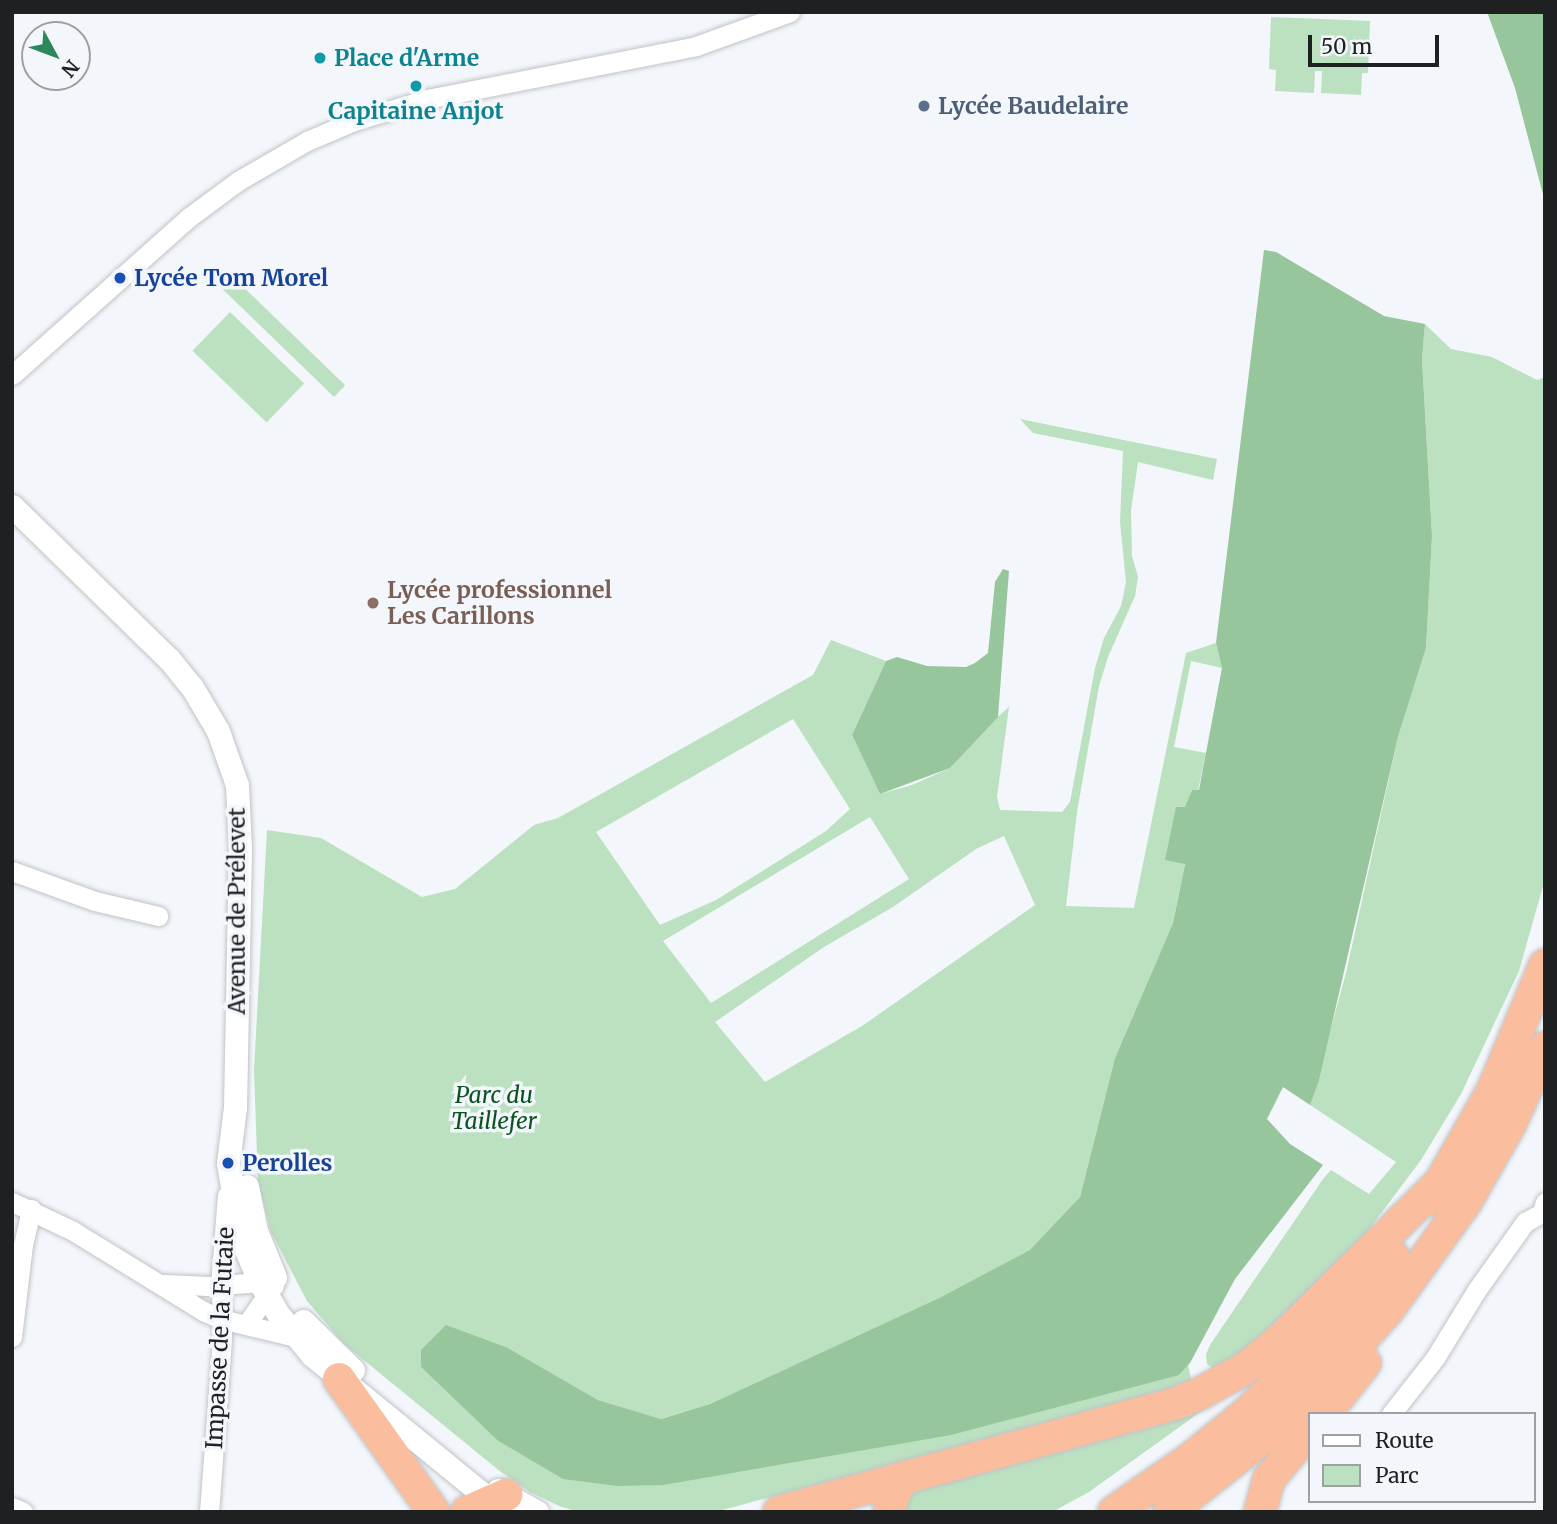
<!DOCTYPE html>
<html>
<head>
<meta charset="utf-8">
<style>
  body { margin:0 }
  #map { position:relative; width:1557px; height:1524px; overflow:hidden; background:#f3f6fa; font-family:Merriweather,serif }
  div>[style] { position:absolute }
  .green>* { inset:0; background:#bce1c0; transform-origin:0 0 }
  .forest>* { inset:0; background:#97c59c }
  .roads { filter:drop-shadow(0 0 2px #c0c3c7) drop-shadow(0 0 2px #c0c3c7) }
  .minor>* { height:19px; margin:-9.5px; padding:0 9.5px; transform-origin:9.5px; border-radius:9.5px; background:#fff }
  .tertiary>* { height:23px; margin:-11.5px; padding:0 11.5px; transform-origin:11.5px; border-radius:11.5px; background:#fff }
  .trunk>* { height:32px; margin:-16px; padding:0 16px; transform-origin:16px; border-radius:16px; background:#fabe9f }
  .dots>* { width:19px; height:19px; translate:-50% -50%; box-sizing:border-box; border:4px solid #f3f6fa; border-radius:50% }
  span { translate:-50% -50%; white-space:nowrap; text-align:center; line-height:1.15; -webkit-text-stroke:7px #f3f6fa; paint-order:stroke }
  .culture-label { font-size:23px; color:#0d838f; font-weight:700 }
  .left { translate:0 -50%; text-align:left }
  .service-label { font-size:23px; color:#4e5e75; font-weight:700 }
  .transit-label { font-size:23px; color:#164399; font-weight:700 }
  .education-label { font-size:23px; color:#785e54; font-weight:700 }
  .street-label { font-size:23px; color:#1e2021 }
  .park-label { font-size:23px; color:#095320; font-style:italic }
  .frame { position:absolute; inset:0; border:14px solid #1e2021; pointer-events:none }
  .legend { position:absolute; left:1308px; top:1412px; width:228px; height:91px; box-sizing:border-box; background:#f3f6fa; border:2px solid #9ea0a3; margin:0; padding:9px 12px; list-style:none; font-size:21px; color:#1e2021 }
  .legend li { display:flex; align-items:center; gap:14px; height:35px }
  .legend b { width:35px; border:2px solid #9ea0a3 }
  .north { position:absolute; left:21px; top:21px; width:70px; height:70px; box-sizing:border-box; background:#f3f6fa; border:2px solid #9ea0a3; border-radius:50%; rotate:131deg; font-size:19px; font-weight:700; line-height:28px; text-align:center; color:#1e2021 }
  .north::after { content:''; display:block; margin:auto; width:24px; height:32px; background:#2d875d; clip-path:polygon(50% 0,100% 100%,50% 72%,0 100%) }
  .scale { position:absolute; left:1308px; top:35px; width:131px; height:32px; box-sizing:border-box; border:4px solid #1e2021; border-top:0; padding-left:9px; font-size:21px; line-height:24px; white-space:nowrap; color:#1e2021; -webkit-text-stroke:5px #f3f6fa; paint-order:stroke }
</style>
</head>
<body>
<div id="map">
  <div class="green">
    <div style="clip-path:polygon(1271px 17px,1370px 21px,1368px 73px,1362px 73px,1361px 95px,1321px 93px,1322px 71px,1315px 71px,1314px 93px,1275px 91px,1276px 70px,1269px 69px)"></div>
    <div style="left:233px;top:277px;width:156px;height:16px;rotate:44deg"></div>
    <div style="left:230px;top:312px;width:103px;height:54px;rotate:44deg"></div>
    <div style="clip-path:polygon(1425px 324px,1451px 349px,1492px 357px,1537px 380px,1545px 377px,1545px 879px,1519px 971px,1461px 1094px,1421px 1160px,1367px 1232px,1307px 1295px,1250px 1348px,1217px 1371px,1207px 1364px,1206px 1354px,1210px 1345px,1323px 1179px,1331px 1170px,1369px 1194px,1396px 1162px,1310px 1105px,1346px 973px,1398px 737px,1426px 648px,1432px 536px,1422px 359px)"></div>
    <div style="clip-path:polygon(evenodd,1020px 419px,1217px 459px,1213px 480px,1138px 462px,1131px 510px,1132px 556px,1138px 577px,1135px 596px,1108px 657px,1099px 686px,1077px 812px,1066px 906px,1134px 908px,1186px 653px,1216px 643px,1222px 668px,1191px 661px,1174px 747px,1206px 753px,1198px 791px,1192px 790px,1166px 860px,1185px 863px,1173px 923px,1115px 1058px,1080px 1197px,1031px 1250px,941px 1297px,710px 1404px,660px 1419px,598px 1400px,508px 1348px,421px 1367px,497px 1440px,1179px 1375px,1188px 1365px,1192px 1384px,715px 1512px,579px 1512px,559px 1506px,530px 1492px,501px 1472px,344px 1344px,307px 1301px,271px 1232px,258px 1183px,254px 1070px,267px 830px,321px 838px,422px 897px,455px 889px,534px 825px,558px 818px,813px 675px,831px 640px,886px 661px,852px 735px,880px 794px,912px 785px,950px 768px,987px 726px,1009px 707px,997px 797px,1000px 810px,1062px 812px,1070px 802px,1095px 668px,1104px 638px,1121px 606px,1126px 582px,1120px 522px,1123px 451px,1033px 433px,1020px 419px,793px 719px,850px 809px,826px 831px,716px 900px,660px 925px,596px 832px,793px 719px,1020px 419px,870px 817px,909px 879px,711px 1003px,663px 941px,870px 817px,1020px 419px,1004px 836px,1035px 905px,862px 1026px,765px 1082px,715px 1022px,824px 947px,893px 907px,976px 849px,1004px 836px)"></div>
    <div style="clip-path:polygon(1224px 1395px,1089px 1492px,1052px 1512px,898px 1512px,907px 1494px)"></div>
  </div>
  <div class="forest">
    <div style="clip-path:polygon(1487px 12px,1545px 12px,1545px 202px,1515px 88px)"></div>
    <div style="clip-path:polygon(1264px 250px,1276px 252px,1384px 316px,1425px 324px,1422px 359px,1432px 536px,1426px 648px,1398px 737px,1319px 1080px,1310px 1105px,1283px 1087px,1267px 1119px,1290px 1144px,1323px 1165px,1235px 1279px,1190px 1363px,1179px 1375px,951px 1435px,663px 1485px,617px 1486px,563px 1479px,497px 1440px,421px 1367px,421px 1350px,446px 1325px,508px 1348px,598px 1400px,661px 1419px,710px 1404px,941px 1297px,1030px 1250px,1080px 1197px,1115px 1058px,1173px 923px,1185px 864px,1165px 860px,1176px 807px,1185px 807px,1192px 790px,1199px 790px,1222px 668px,1216px 643px)"></div>
    <div style="clip-path:polygon(1003px 569px,1009px 571px,998px 717px,950px 768px,880px 794px,852px 735px,886px 661px,897px 657px,927px 666px,966px 667px,975px 663px,988px 653px,995px 582px)"></div>
  </div>
  <div class="roads">
    <div class="minor">
      <div style="left:12px;top:375px;width:236px;rotate:-41.7deg"></div>
      <div style="left:188px;top:218px;width:62px;rotate:-36.5deg"></div>
      <div style="left:238px;top:181px;width:80px;rotate:-30.1deg"></div>
      <div style="left:307px;top:141px;width:51px;rotate:-23.1deg"></div>
      <div style="left:354px;top:121px;width:76px;rotate:-16.8deg"></div>
      <div style="left:427px;top:99px;width:274px;rotate:-11.1deg"></div>
      <div style="left:696px;top:46px;width:100px;rotate:-19.9deg"></div>
      <div style="left:12px;top:871px;width:88px;rotate:19.9deg"></div>
      <div style="left:95px;top:901px;width:65px;rotate:13.4deg"></div>
      <div style="left:12px;top:1202px;width:68px;rotate:25.4deg"></div>
      <div style="left:73px;top:1231px;width:153px;rotate:31.6deg"></div>
      <div style="left:203px;top:1311px;width:20px;rotate:24deg"></div>
      <div style="left:221px;top:1319px;width:77px;rotate:13.5deg"></div>
      <div style="left:164px;top:1284px;width:44px;rotate:2.6deg"></div>
      <div style="left:208px;top:1286px;width:65px;rotate:-4.4deg"></div>
      <div style="left:246px;top:1325px;width:49px;rotate:-55deg"></div>
      <div style="left:12px;top:1337px;width:93px;rotate:-83.2deg"></div>
      <div style="left:23px;top:1245px;width:37px;rotate:-77deg"></div>
      <div style="left:1391px;top:1414px;width:71px;rotate:-51.8deg"></div>
      <div style="left:1435px;top:1358px;width:79px;rotate:-58.5deg"></div>
      <div style="left:1476px;top:1291px;width:85px;rotate:-54.6deg"></div>
      <div style="left:1525px;top:1222px;width:19px;rotate:-28deg"></div>
      <div style="left:1542px;top:1213px;width:11px;rotate:-75deg"></div>
      <div style="left:12px;top:1507px;width:12px;rotate:24deg"></div>
      <div style="left:209px;top:1512px;width:174px;rotate:-85.7deg"></div>
      <div style="left:222px;top:1338px;width:64px;rotate:-90.9deg"></div>
      <div style="left:221px;top:1274px;width:79px;rotate:-85.7deg"></div>
    </div>
    <div class="tertiary">
      <div style="left:12px;top:506px;width:219px;rotate:44.3deg"></div>
      <div style="left:169px;top:659px;width:36px;rotate:51deg"></div>
      <div style="left:192px;top:687px;width:51px;rotate:59.4deg"></div>
      <div style="left:218px;top:731px;width:57px;rotate:70.6deg"></div>
      <div style="left:237px;top:785px;width:63px;rotate:87.3deg"></div>
      <div style="left:240px;top:848px;width:259px;rotate:91.1deg"></div>
      <div style="left:235px;top:1107px;width:56px;rotate:97.1deg"></div>
      <div style="left:228px;top:1163px;width:76px;rotate:80.2deg"></div>
      <div style="left:241px;top:1238px;width:47px;rotate:67.3deg"></div>
      <div style="left:259px;top:1281px;width:39px;rotate:60deg"></div>
      <div style="left:279px;top:1315px;width:52px;rotate:50.5deg"></div>
      <div style="left:312px;top:1355px;width:231px;rotate:39.2deg"></div>
      <div style="left:491px;top:1501px;width:21px;rotate:31deg"></div>
      <div style="left:247px;top:1186px;width:46px;rotate:78.7deg"></div>
      <div style="left:256px;top:1231px;width:50px;rotate:67.6deg"></div>
      <div style="left:303px;top:1321px;width:70px;rotate:44.4deg"></div>
      <div style="left:498px;top:1490px;width:45px;rotate:29.4deg"></div>
    </div>
    <div class="trunk">
      <div style="left:1431px;top:1199px;width:125px;rotate:-60.4deg"></div>
      <div style="left:1493px;top:1090px;width:135px;rotate:-67.4deg"></div>
      <div style="left:339px;top:1379px;width:163px;rotate:54.5deg"></div>
      <div style="left:1325px;top:1414px;width:65px;rotate:-51.9deg"></div>
      <div style="left:467px;top:1512px;width:43px;rotate:-23.6deg"></div>
      <div style="left:779px;top:1512px;width:409px;rotate:-15.3deg"></div>
      <div style="left:1174px;top:1404px;width:29px;rotate:-22deg"></div>
      <div style="left:1201px;top:1393px;width:51px;rotate:-29.1deg"></div>
      <div style="left:1246px;top:1368px;width:44px;rotate:-39.5deg"></div>
      <div style="left:1280px;top:1340px;width:228px;rotate:-44.5deg"></div>
      <div style="left:889px;top:1512px;width:20px;rotate:-75deg"></div>
      <div style="left:894px;top:1493px;width:19px;rotate:-58deg"></div>
      <div style="left:1114px;top:1512px;width:96px;rotate:-34.8deg"></div>
      <div style="left:1193px;top:1457px;width:71px;rotate:-39.3deg"></div>
      <div style="left:1248px;top:1412px;width:110px;rotate:-44.3deg"></div>
      <div style="left:1327px;top:1335px;width:103px;rotate:-50.9deg"></div>
      <div style="left:1169px;top:1512px;width:135px;rotate:-38.4deg"></div>
      <div style="left:1275px;top:1428px;width:79px;rotate:-44deg"></div>
      <div style="left:1332px;top:1373px;width:84px;rotate:-48.4deg"></div>
      <div style="left:1388px;top:1310px;width:132px;rotate:-54.3deg"></div>
      <div style="left:1465px;top:1203px;width:91px;rotate:-60.3deg"></div>
      <div style="left:1510px;top:1124px;width:84px;rotate:-65.3deg"></div>
      <div style="left:1260px;top:1512px;width:34px;rotate:-75deg"></div>
      <div style="left:1269px;top:1479px;width:64px;rotate:-50.1deg"></div>
    </div>
  </div>
  <div class="dots">
    <div style="left:320px;top:58px;background:#0f9aa8"></div>
    <div style="left:416px;top:86px;background:#0f9aa8"></div>
    <div style="left:924px;top:106px;background:#5c6f8a"></div>
    <div style="left:120px;top:278px;background:#1a4fb4"></div>
    <div style="left:373px;top:603px;background:#8d6e63"></div>
    <div style="left:228px;top:1163px;background:#1a4fb4"></div>
  </div>
  <div class="culture-label">
    <span class="left" style="left:334px;top:58px">Place d'Arme</span>
    <span style="left:416px;top:111px">Capitaine Anjot</span>
  </div>
  <div class="service-label">
    <span class="left" style="left:938px;top:106px">Lycée Baudelaire</span>
  </div>
  <div class="transit-label">
    <span class="left" style="left:134px;top:278px">Lycée Tom Morel</span>
    <span class="left" style="left:242px;top:1163px">Perolles</span>
  </div>
  <div class="education-label">
    <span class="left" style="left:387px;top:603px">Lycée professionnel<br>Les Carillons</span>
  </div>
  <div class="street-label">
    <span style="left:237px;top:911px;rotate:-90deg">Avenue de Prélevet</span>
    <span style="left:220px;top:1338px;rotate:-87deg">Impasse de la Futaie</span>
  </div>
  <div class="park-label">
    <span style="left:494px;top:1108px">Parc du<br>Taillefer</span>
  </div>
  <div class="frame"></div>
  <ul class="legend">
  <li><b style="height:9px;background:#fff"></b>Route</li>
  <li><b style="height:19px;background:#bce1c0"></b>Parc</li>
  </ul>
  <div class="north">N</div>
  <div class="scale">50 m</div>
</div>
</body>
</html>
